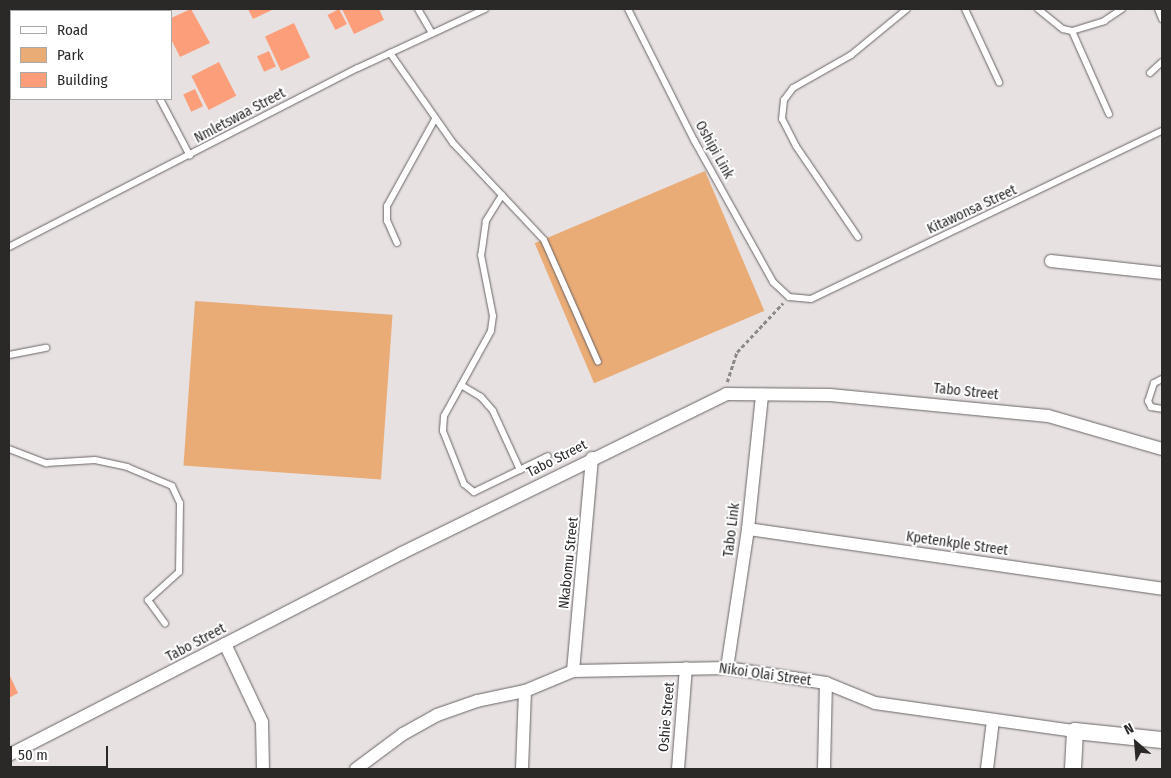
<!DOCTYPE html>
<html>
<head>
<meta charset="utf-8">
<style>
  body { margin:0 }
  #map { position:relative; width:1171px; height:778px; overflow:hidden; background:#e7e1e1; font-family:"Fira Sans Condensed",sans-serif }
  div>[style] { position:absolute }
  .green>* { inset:0; background:#eaac76; transform-origin:0 0 }
  .building>* { inset:0; background:#fd9e7a; transform-origin:0 0 }
  .path>* { height:2.5px; margin-top:-1.25px; transform-origin:0; background:repeating-linear-gradient(90deg,#8d8989 0 4px,transparent 0 6.5px) }
  .roads { filter:drop-shadow(0 0 1px #6a6464) drop-shadow(0 0 1px #6a6464) }
  .service>* { height:6px; margin:-3px; padding:0 3px; transform-origin:3px; border-radius:3px; background:#fff }
  .minor>* { height:12px; margin:-6px; padding:0 6px; transform-origin:6px; border-radius:6px; background:#fff }
  .tertiary>* { height:16px; margin:-8px; padding:0 8px; transform-origin:8px; border-radius:8px; background:#fff }
  span { translate:-50% -50%; white-space:nowrap; text-align:center; line-height:1.15; -webkit-text-stroke:4px #fff; paint-order:stroke }
  .street-label { font-size:14px; color:#2b2828 }
  .frame { position:absolute; inset:0; border:10px solid #2b2828; pointer-events:none }
  .legend { position:absolute; left:10px; top:10px; width:162px; height:90px; box-sizing:border-box; background:#fff; border:1px solid #aaa9a9; margin:0; padding:6px 9px; list-style:none; font-size:15px; color:#2b2828 }
  .legend li { display:flex; align-items:center; gap:10px; height:25px }
  .legend b { width:25px; border:1px solid #aaa9a9 }
  .north { position:absolute; left:1111px; top:718px; width:50px; height:50px; -webkit-text-stroke:4px #fff; paint-order:stroke; rotate:333deg; font-size:14px; font-weight:700; line-height:20px; text-align:center; color:#2b2828 }
  .north::after { content:''; display:block; margin:auto; width:18px; height:22px; background:#2b2828; clip-path:polygon(50% 0,100% 100%,50% 72%,0 100%) }
  .scale { position:absolute; left:10px; top:746px; width:98px; height:22px; box-sizing:border-box; border:2px solid #2b2828; border-top:0; padding-left:6px; font-size:15px; line-height:18px; white-space:nowrap; color:#2b2828; -webkit-text-stroke:4px #fff; paint-order:stroke }
</style>
</head>
<body>
<div id="map">
  <div class="green">
    <div style="left:705px;top:171px;width:152px;height:185px;rotate:67deg"></div>
    <div style="left:195px;top:301px;width:198px;height:165px;rotate:4deg"></div>
  </div>
  <div class="building">
    <div style="clip-path:polygon(191px 9px,210px 43px,180px 57px,171px 39px,171px 18px)"></div>
    <div style="clip-path:polygon(248px 9px,274px 9px,253px 19px)"></div>
    <div style="left:339px;top:9px;width:17px;height:13px;rotate:62deg"></div>
    <div style="clip-path:polygon(342px 9px,379px 9px,384px 20px,354px 34px)"></div>
    <div style="left:294px;top:23px;width:38px;height:32px;rotate:65deg"></div>
    <div style="left:269px;top:51px;width:17px;height:13px;rotate:66deg"></div>
    <div style="left:219px;top:62px;width:38px;height:31px;rotate:63deg"></div>
    <div style="left:195px;top:89px;width:19px;height:13px;rotate:65deg"></div>
    <div style="clip-path:polygon(9px 674px,18px 693px,9px 698px)"></div>
  </div>
  <div class="path">
    <div style="left:727px;top:382px;width:32px;rotate:-72deg"></div>
    <div style="left:737px;top:352px;width:67px;rotate:-46.8deg"></div>
  </div>
  <div class="roads">
    <div class="service">
      <div style="left:418px;top:9px;width:28px;rotate:60deg"></div>
      <div style="left:628px;top:9px;width:147px;rotate:63.3deg"></div>
      <div style="left:694px;top:140px;width:162px;rotate:60.9deg"></div>
      <div style="left:773px;top:282px;width:22px;rotate:43deg"></div>
      <div style="left:789px;top:297px;width:22px;rotate:5deg"></div>
      <div style="left:811px;top:299px;width:389px;rotate:-25.6deg"></div>
      <div style="left:965px;top:9px;width:81px;rotate:65deg"></div>
      <div style="left:1038px;top:9px;width:32px;rotate:39deg"></div>
      <div style="left:1063px;top:29px;width:9px;rotate:13deg"></div>
      <div style="left:1072px;top:31px;width:34px;rotate:-17deg"></div>
      <div style="left:1104px;top:21px;width:22px;rotate:-34deg"></div>
      <div style="left:1158px;top:9px;width:11px;rotate:68deg"></div>
      <div style="left:137px;top:11px;width:5px;rotate:-22deg"></div>
      <div style="left:1072px;top:31px;width:91px;rotate:66deg"></div>
      <div style="left:390px;top:53px;width:110px;rotate:55deg"></div>
      <div style="left:453px;top:143px;width:133px;rotate:46.8deg"></div>
      <div style="left:544px;top:240px;width:133px;rotate:66.1deg"></div>
      <div style="left:1150px;top:73px;width:16px;rotate:-43deg"></div>
      <div style="left:160px;top:99px;width:64px;rotate:62.2deg"></div>
      <div style="left:502px;top:195px;width:31px;rotate:122deg"></div>
      <div style="left:486px;top:221px;width:34px;rotate:98deg"></div>
      <div style="left:481px;top:255px;width:62px;rotate:78.9deg"></div>
      <div style="left:493px;top:316px;width:15px;rotate:98deg"></div>
      <div style="left:491px;top:331px;width:97px;rotate:118.9deg"></div>
      <div style="left:444px;top:416px;width:15px;rotate:94deg"></div>
      <div style="left:443px;top:431px;width:57px;rotate:68.4deg"></div>
      <div style="left:464px;top:484px;width:13px;rotate:39deg"></div>
      <div style="left:474px;top:492px;width:82px;rotate:-25.9deg"></div>
      <div style="left:858px;top:237px;width:110px;rotate:-124.3deg"></div>
      <div style="left:796px;top:146px;width:30px;rotate:-117deg"></div>
      <div style="left:782px;top:119px;width:19px;rotate:-84deg"></div>
      <div style="left:784px;top:100px;width:15px;rotate:-53deg"></div>
      <div style="left:793px;top:88px;width:67px;rotate:-29.6deg"></div>
      <div style="left:851px;top:55px;width:72px;rotate:-39.4deg"></div>
      <div style="left:397px;top:243px;width:24px;rotate:-114deg"></div>
      <div style="left:387px;top:221px;width:15px;rotate:-90deg"></div>
      <div style="left:387px;top:206px;width:99px;rotate:-61.1deg"></div>
      <div style="left:9px;top:247px;width:392px;rotate:-27.2deg"></div>
      <div style="left:358px;top:68px;width:140px;rotate:-24.9deg"></div>
      <div style="left:9px;top:355px;width:38px;rotate:-11deg"></div>
      <div style="left:1162px;top:379px;width:9px;rotate:153deg"></div>
      <div style="left:1154px;top:383px;width:19px;rotate:108deg"></div>
      <div style="left:1148px;top:401px;width:7px;rotate:63deg"></div>
      <div style="left:1151px;top:407px;width:11px;rotate:10deg"></div>
      <div style="left:461px;top:385px;width:23px;rotate:31deg"></div>
      <div style="left:481px;top:397px;width:18px;rotate:49deg"></div>
      <div style="left:493px;top:411px;width:65px;rotate:65.4deg"></div>
      <div style="left:9px;top:449px;width:40px;rotate:21deg"></div>
      <div style="left:46px;top:463px;width:49px;rotate:-3.5deg"></div>
      <div style="left:95px;top:460px;width:33px;rotate:12deg"></div>
      <div style="left:127px;top:467px;width:49px;rotate:22.9deg"></div>
      <div style="left:172px;top:486px;width:19px;rotate:65deg"></div>
      <div style="left:180px;top:503px;width:69px;rotate:90.8deg"></div>
      <div style="left:179px;top:572px;width:42px;rotate:137.9deg"></div>
      <div style="left:148px;top:600px;width:29px;rotate:54deg"></div>
    </div>
    <div class="minor">
      <div style="left:1051px;top:261px;width:112px;rotate:6.2deg"></div>
      <div style="left:748px;top:529px;width:418px;rotate:8.2deg"></div>
      <div style="left:225px;top:644px;width:86px;rotate:64.6deg"></div>
      <div style="left:262px;top:722px;width:47px;rotate:88.8deg"></div>
      <div style="left:727px;top:668px;width:141px;rotate:-81.4deg"></div>
      <div style="left:748px;top:529px;width:135px;rotate:-84deg"></div>
      <div style="left:573px;top:671px;width:214px;rotate:-84.9deg"></div>
      <div style="left:9px;top:755px;width:442px;rotate:-27.2deg"></div>
      <div style="left:402px;top:553px;width:361px;rotate:-26.1deg"></div>
      <div style="left:726px;top:394px;width:104px;rotate:0.6deg"></div>
      <div style="left:830px;top:395px;width:219px;rotate:5.5deg"></div>
      <div style="left:1048px;top:416px;width:119px;rotate:16.1deg"></div>
      <div style="left:356px;top:769px;width:59px;rotate:-36.7deg"></div>
      <div style="left:403px;top:734px;width:39px;rotate:-29deg"></div>
      <div style="left:437px;top:715px;width:42px;rotate:-19.3deg"></div>
      <div style="left:477px;top:701px;width:49px;rotate:-11.8deg"></div>
      <div style="left:525px;top:691px;width:52px;rotate:-22.6deg"></div>
      <div style="left:573px;top:671px;width:154px;rotate:-1.1deg"></div>
      <div style="left:727px;top:668px;width:100px;rotate:8.6deg"></div>
      <div style="left:826px;top:683px;width:53px;rotate:22.2deg"></div>
      <div style="left:875px;top:703px;width:202px;rotate:8deg"></div>
      <div style="left:522px;top:769px;width:78px;rotate:-87.8deg"></div>
      <div style="left:678px;top:769px;width:101px;rotate:-85.5deg"></div>
      <div style="left:824px;top:769px;width:86px;rotate:-88.7deg"></div>
      <div style="left:987px;top:769px;width:49px;rotate:-83deg"></div>
    </div>
    <div class="tertiary">
      <div style="left:1073px;top:769px;width:38px;rotate:-87deg"></div>
      <div style="left:1075px;top:731px;width:87px;rotate:5.9deg"></div>
    </div>
  </div>
  <div class="street-label">
    <span style="left:240px;top:116px;rotate:-28deg">Nmletswaa Street</span>
    <span style="left:714px;top:150px;rotate:61deg">Oshipi Link</span>
    <span style="left:972px;top:210px;rotate:-25deg">Kitawonsa Street</span>
    <span style="left:966px;top:392px;rotate:6deg">Tabo Street</span>
    <span style="left:557px;top:459px;rotate:-27deg">Tabo Street</span>
    <span style="left:732px;top:530px;rotate:-83deg">Tabo Link</span>
    <span style="left:957px;top:544px;rotate:8deg">Kpetenkple Street</span>
    <span style="left:569px;top:563px;rotate:-84deg">Nkabomu Street</span>
    <span style="left:196px;top:643px;rotate:-28deg">Tabo Street</span>
    <span style="left:765px;top:675px;rotate:8deg">Nikoi Olai Street</span>
    <span style="left:667px;top:717px;rotate:-85deg">Oshie Street</span>
  </div>
  <div class="frame"></div>
  <ul class="legend">
  <li><b style="height:6px;background:#fff"></b>Road</li>
  <li><b style="height:14px;background:#eaac76"></b>Park</li>
  <li><b style="height:14px;background:#fd9e7a"></b>Building</li>
  </ul>
  <div class="north">N</div>
  <div class="scale">50 m</div>
</div>
</body>
</html>
